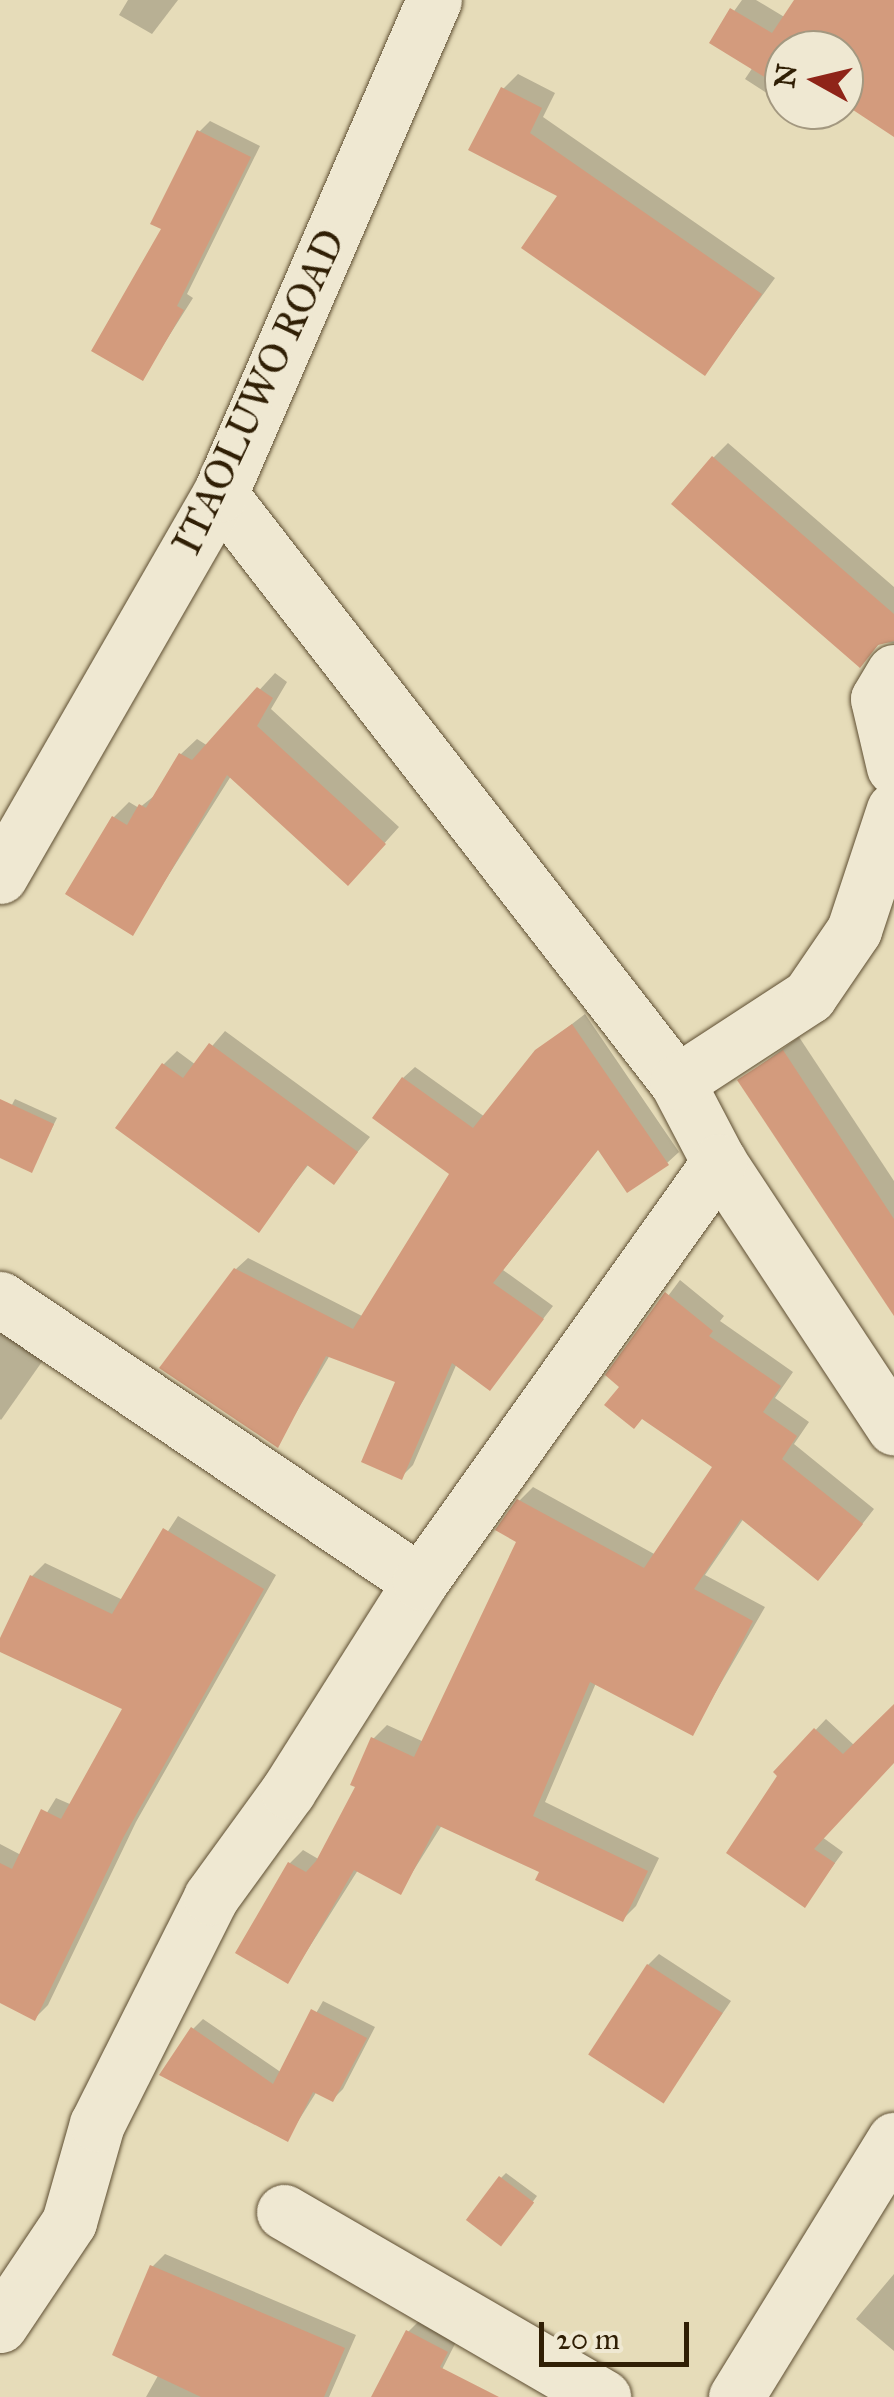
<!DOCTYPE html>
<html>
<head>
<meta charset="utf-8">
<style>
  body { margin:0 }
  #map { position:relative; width:894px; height:2397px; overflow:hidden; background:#e6dcb9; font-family:"IM FELL Great Primer",serif }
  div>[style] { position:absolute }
  .shadow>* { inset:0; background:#0003 }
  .building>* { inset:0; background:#d39b7d; transform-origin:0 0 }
  .roads { filter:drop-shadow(0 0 2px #5e4e32) drop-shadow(0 0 2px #5e4e32) }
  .minor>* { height:55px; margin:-27.5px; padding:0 27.5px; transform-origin:27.5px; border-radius:27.5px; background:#efe8d2 }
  span { translate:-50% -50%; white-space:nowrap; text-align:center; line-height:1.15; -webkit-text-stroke:8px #efe8d2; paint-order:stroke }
  .street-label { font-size:40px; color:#301f05 }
  .north { position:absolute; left:764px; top:30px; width:100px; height:100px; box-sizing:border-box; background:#efe8d2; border:2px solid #a39880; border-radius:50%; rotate:278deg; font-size:28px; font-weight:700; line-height:40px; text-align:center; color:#301f05 }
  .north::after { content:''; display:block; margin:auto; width:35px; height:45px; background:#8f2418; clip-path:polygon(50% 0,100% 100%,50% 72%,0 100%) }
  .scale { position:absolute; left:539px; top:2322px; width:150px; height:45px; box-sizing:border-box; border:5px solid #301f05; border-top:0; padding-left:12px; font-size:30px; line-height:35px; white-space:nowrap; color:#301f05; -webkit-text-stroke:8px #efe8d2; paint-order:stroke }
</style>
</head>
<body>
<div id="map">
  <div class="shadow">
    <div style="clip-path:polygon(128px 0,178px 0,152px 34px,119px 15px)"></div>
    <div style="clip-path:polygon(742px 0,756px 0,786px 18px,797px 0,894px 0,894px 134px,844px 101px,844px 50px,784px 50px,784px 104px,745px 79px,753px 67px,712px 42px)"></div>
    <div style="clip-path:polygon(518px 74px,555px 93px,543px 117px,775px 278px,705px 373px,561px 195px,503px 89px)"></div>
    <div style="clip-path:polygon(210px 121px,260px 146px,187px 294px,193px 298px,143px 377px,199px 132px)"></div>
    <div style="clip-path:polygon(728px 443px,894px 587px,894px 643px,881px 642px,860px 664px,713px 458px)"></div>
    <div style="clip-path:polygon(275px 673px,287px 682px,271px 709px,399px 827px,363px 867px,231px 776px,132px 933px,114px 817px,129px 802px,139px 808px,159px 792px,181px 754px,197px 739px,208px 746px)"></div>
    <div style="clip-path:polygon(585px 1014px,679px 1152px,667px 1163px,599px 1148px,503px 1270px,553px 1306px,490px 1388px,457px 1363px,413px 1465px,401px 1477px,399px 1381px,330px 1355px,277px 1445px,236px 1269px,248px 1258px,364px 1317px,453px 1173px,403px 1078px,415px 1067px,485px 1117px,537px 1051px)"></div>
    <div style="clip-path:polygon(225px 1031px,370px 1137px,334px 1181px,309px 1164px,258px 1229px,163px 1065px,177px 1051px,196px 1065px)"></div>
    <div style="clip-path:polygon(799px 1037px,894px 1181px,894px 1312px,740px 1080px)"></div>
    <div style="clip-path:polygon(15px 1099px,57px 1118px,31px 1170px,0 1155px,0 1128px)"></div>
    <div style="clip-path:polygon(680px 1280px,724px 1316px,720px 1321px,793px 1372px,775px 1398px,809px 1422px,794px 1444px,874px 1509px,831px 1564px,744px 1518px,705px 1575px,765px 1607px,692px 1733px,596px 1683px,545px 1802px,659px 1858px,636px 1906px,623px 1919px,542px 1871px,442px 1825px,400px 1892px,358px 1870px,288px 1981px,238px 1952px,290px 1863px,303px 1850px,320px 1860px,358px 1786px,373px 1739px,387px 1725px,424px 1742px,519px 1541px,519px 1501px,533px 1487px,656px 1555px,716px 1466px,609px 1375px)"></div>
    <div style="clip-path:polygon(0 1326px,46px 1356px,1px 1420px,0 1419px)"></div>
    <div style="clip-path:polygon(178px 1516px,276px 1575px,136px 1822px,48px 2005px,35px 2018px,0 2000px,0 1844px,21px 1855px,56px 1798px,72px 1805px,126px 1708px,0 1644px,32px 1576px,45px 1563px,123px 1600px)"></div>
    <div style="clip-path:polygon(894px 1707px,894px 1760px,822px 1837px,843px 1852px,805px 1904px,776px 1772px,826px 1719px,855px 1746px)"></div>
    <div style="clip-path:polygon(659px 1954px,731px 2001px,663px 2101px,648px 1965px)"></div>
    <div style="clip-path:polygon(323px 2001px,375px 2027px,343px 2089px,333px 2099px,317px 2091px,287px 2139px,193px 2029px,203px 2019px,282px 2073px)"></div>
    <div style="clip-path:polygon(506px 2173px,537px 2196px,506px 2238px,501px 2178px)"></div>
    <div style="clip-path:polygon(165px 2254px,356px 2335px,329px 2397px,146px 2397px,160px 2372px,152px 2267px)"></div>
    <div style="clip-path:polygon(894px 2274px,894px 2351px,856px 2319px)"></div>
    <div style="clip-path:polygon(419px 2321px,457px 2340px,428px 2397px,394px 2397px,408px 2332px)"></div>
  </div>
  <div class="building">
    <div style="clip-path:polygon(794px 0,894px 0,894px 137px,844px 104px,844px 50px,784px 50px,784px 89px,709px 43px,730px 8px,772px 33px)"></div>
    <div style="clip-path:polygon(501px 87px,542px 108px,530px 133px,762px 294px,705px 376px,521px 248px,557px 196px,468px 150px)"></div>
    <div style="clip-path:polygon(197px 130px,251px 157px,177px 306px,184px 310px,143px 381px,91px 351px,161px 229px,150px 224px)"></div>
    <div style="clip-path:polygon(712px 456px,894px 614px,894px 641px,878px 645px,860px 668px,671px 504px)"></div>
    <div style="clip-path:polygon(257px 687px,273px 698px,257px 726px,386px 844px,348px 886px,227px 775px,133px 936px,65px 894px,112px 816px,127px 825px,139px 804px,146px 808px,179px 753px,192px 760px)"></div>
    <div style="clip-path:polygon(572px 1024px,669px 1165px,627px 1193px,598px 1150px,493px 1283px,544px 1319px,490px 1391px,452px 1363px,402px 1480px,361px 1462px,395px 1382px,326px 1356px,278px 1448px,159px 1368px,234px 1268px,353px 1329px,449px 1174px,372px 1118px,402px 1077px,473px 1128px,535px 1050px)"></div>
    <div style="clip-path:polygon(209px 1043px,358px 1152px,334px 1185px,307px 1165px,259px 1233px,115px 1128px,162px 1063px,183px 1078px)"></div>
    <div style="clip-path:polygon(783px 1050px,894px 1219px,894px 1316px,737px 1080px)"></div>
    <div style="clip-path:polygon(0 1099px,54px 1124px,32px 1173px,0 1158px)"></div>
    <div style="clip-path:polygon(665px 1292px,713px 1331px,709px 1336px,781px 1386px,763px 1412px,797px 1436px,782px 1459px,863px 1524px,818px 1581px,741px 1519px,694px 1589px,753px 1621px,693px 1736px,590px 1682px,533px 1816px,648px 1871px,623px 1922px,535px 1880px,539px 1872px,437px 1825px,401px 1895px,354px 1870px,288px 1984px,235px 1953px,288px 1862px,306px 1872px,316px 1861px,355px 1787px,350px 1785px,371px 1737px,414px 1757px,516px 1542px,495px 1530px,517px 1499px,644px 1568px,712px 1467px,642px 1419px,634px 1429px,604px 1405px,619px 1387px,605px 1375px)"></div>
    <div style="clip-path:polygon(163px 1528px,264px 1589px,123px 1838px,35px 2021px,0 2003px,0 1863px,12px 1869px,41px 1809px,61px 1819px,122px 1709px,0 1652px,0 1638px,30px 1575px,112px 1614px)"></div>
    <div style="clip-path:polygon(894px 1704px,894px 1763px,814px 1849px,835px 1863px,805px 1908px,726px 1853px,777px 1776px,773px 1772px,814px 1728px,843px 1754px)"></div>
    <div style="left:647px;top:1964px;width:90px;height:108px;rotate:33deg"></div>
    <div style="clip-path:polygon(311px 2009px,367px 2038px,333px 2102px,313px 2092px,288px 2142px,159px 2075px,191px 2027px,273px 2084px)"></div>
    <div style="left:499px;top:2176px;width:44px;height:55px;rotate:37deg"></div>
    <div style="clip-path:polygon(150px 2265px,345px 2348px,324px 2397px,201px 2397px,112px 2355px)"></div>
    <div style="clip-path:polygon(406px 2330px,448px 2352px,440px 2367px,499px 2397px,371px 2397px)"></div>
  </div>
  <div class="roads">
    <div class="minor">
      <div style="left:220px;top:494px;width:745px;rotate:52.15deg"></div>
      <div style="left:677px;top:1082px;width:90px;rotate:62.3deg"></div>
      <div style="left:719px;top:1162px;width:318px;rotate:56.6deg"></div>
      <div style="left:894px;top:672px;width:31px;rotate:121deg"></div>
      <div style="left:878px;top:699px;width:70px;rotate:76.8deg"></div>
      <div style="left:0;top:876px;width:441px;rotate:-60.1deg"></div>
      <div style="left:220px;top:494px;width:538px;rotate:-66.58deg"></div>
      <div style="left:677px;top:1082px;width:158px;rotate:-33.1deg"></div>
      <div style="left:809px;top:996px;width:80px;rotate:-55.7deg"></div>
      <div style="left:854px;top:930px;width:127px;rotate:-71.7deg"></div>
      <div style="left:0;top:1299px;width:506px;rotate:33.97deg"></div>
      <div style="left:284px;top:2212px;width:369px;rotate:30.1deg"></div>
      <div style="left:0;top:2325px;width:124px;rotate:-56.2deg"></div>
      <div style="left:69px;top:2222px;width:102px;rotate:-74.1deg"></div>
      <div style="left:97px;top:2124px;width:254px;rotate:-63.3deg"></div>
      <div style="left:211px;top:1897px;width:131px;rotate:-54deg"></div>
      <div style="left:288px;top:1791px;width:247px;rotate:-57.7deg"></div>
      <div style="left:420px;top:1582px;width:516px;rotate:-54.55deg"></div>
      <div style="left:736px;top:2397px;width:302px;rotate:-58.4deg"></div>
    </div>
  </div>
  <div class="street-label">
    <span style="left:259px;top:392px;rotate:-65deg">ITAOLUWO ROAD</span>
  </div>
  <div class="north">N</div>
  <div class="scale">20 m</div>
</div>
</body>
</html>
